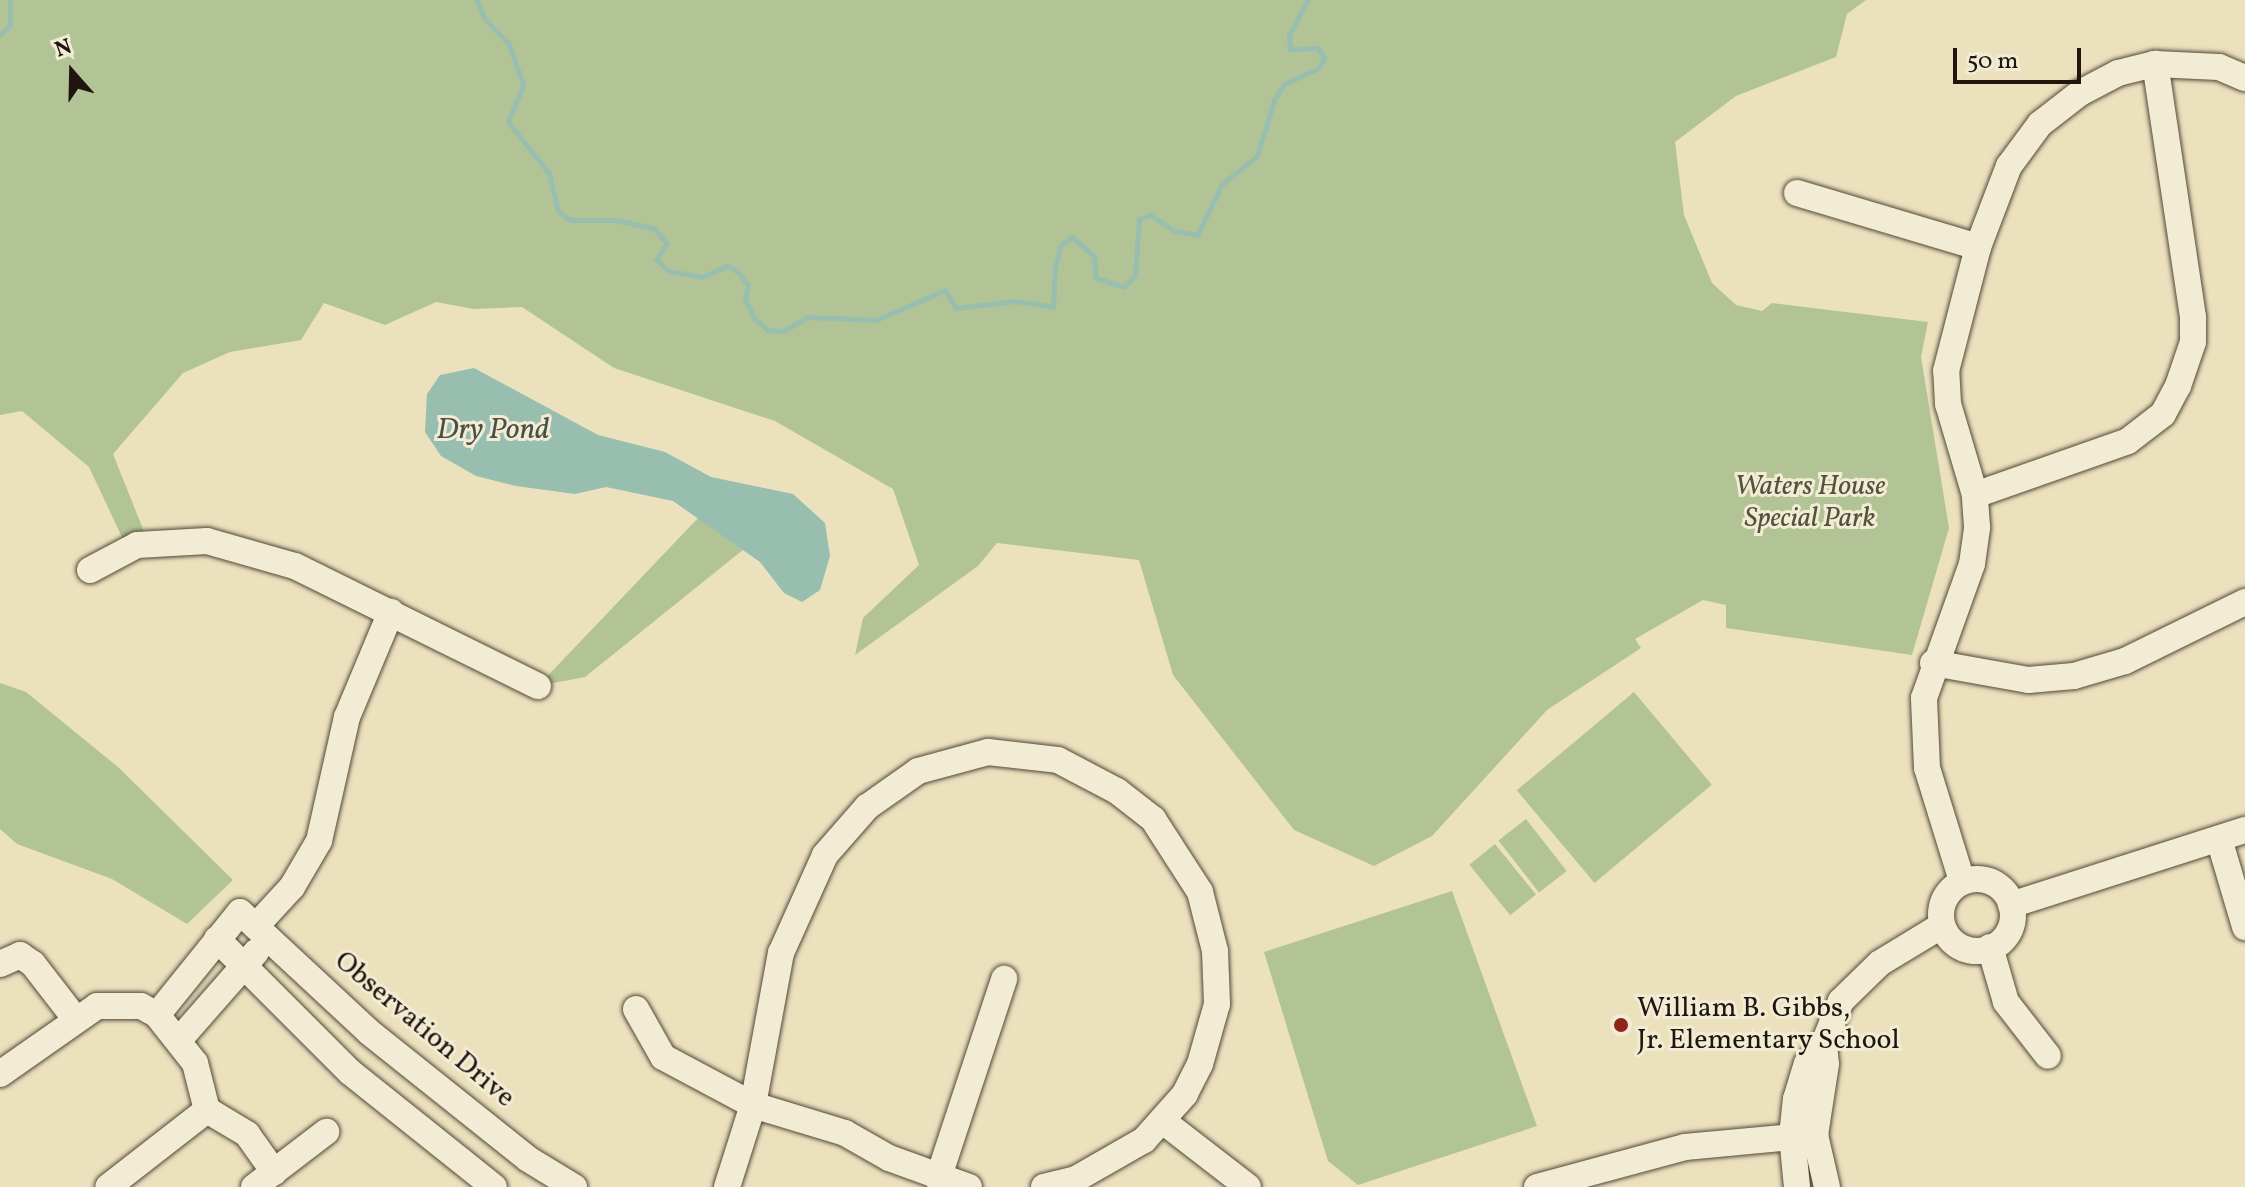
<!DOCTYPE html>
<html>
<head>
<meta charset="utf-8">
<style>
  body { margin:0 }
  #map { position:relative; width:2245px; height:1187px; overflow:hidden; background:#ebe1bd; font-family:Vollkorn,serif }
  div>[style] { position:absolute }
  .green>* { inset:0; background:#b2c495; transform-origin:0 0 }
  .water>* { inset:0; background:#98beaf }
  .stream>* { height:5px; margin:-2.5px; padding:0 2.5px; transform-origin:2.5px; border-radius:2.5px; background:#98beaf }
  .roads { filter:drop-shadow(0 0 2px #53483a) drop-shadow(0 0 2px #53483a) }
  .minor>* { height:26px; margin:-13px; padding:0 13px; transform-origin:13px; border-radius:13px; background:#f2ecd4 }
  .minor>.ring { margin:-13px; padding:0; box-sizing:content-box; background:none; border:26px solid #f2ecd4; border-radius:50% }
  .dots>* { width:22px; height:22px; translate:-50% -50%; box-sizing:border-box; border:4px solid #f2ecd4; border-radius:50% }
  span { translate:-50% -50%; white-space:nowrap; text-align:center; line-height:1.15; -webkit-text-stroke:6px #f2ecd4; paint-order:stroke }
  .park-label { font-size:28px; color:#53523e; font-style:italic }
  .poi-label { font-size:28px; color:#20150f }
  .left { translate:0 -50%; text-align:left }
  .street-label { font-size:28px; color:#20150f }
  .water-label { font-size:30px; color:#4a5047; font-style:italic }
  .north { position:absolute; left:32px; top:32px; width:80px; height:80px; -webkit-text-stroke:6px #f2ecd4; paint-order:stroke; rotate:340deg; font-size:22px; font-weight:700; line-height:32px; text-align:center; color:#20150f }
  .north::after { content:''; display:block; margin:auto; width:28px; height:36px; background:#20150f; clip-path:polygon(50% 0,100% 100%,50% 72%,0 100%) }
  .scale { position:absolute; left:1953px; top:48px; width:128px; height:36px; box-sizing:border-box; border:4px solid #20150f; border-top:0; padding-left:10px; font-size:24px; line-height:28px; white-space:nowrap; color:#20150f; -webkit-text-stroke:6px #f2ecd4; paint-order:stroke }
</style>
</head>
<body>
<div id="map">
  <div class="green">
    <div style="clip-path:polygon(0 0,1866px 0,1847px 14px,1836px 57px,1736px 96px,1675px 142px,1684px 215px,1712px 283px,1736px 305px,1762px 311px,1772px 303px,1928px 322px,1921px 357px,1949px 528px,1912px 655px,1726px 628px,1726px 605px,1703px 600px,1635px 639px,1641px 648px,1547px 710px,1432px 836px,1374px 866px,1294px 830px,1173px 675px,1139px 560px,997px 543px,978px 566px,855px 655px,863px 618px,919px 565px,893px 489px,775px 421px,614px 368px,522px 307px,474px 309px,436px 302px,385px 325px,324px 303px,301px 340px,230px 352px,183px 373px,113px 454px,149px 544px,128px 550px,89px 467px,22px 411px,0 415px)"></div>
    <div style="clip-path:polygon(699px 517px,744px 549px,585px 677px,538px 686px)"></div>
    <div style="clip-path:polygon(0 683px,26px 692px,118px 767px,233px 880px,187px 924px,112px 879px,17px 844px,0 829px)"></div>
    <div style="left:1634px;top:692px;width:121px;height:153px;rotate:50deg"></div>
    <div style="left:1526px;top:819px;width:66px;height:35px;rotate:52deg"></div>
    <div style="left:1495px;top:844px;width:65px;height:33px;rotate:51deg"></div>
    <div style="clip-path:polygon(1452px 891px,1537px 1126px,1358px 1185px,1328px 1161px,1264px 952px)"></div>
  </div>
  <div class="water">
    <div style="clip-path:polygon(474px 368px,598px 435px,665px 452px,711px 477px,793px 494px,825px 523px,830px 556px,820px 590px,802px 602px,784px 593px,760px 562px,673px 501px,606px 487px,575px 494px,516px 486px,476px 476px,441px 456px,425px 432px,427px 394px,440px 375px)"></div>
  </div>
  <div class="stream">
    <div style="left:477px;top:0;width:19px;rotate:69deg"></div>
    <div style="left:484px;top:18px;width:36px;rotate:46deg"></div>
    <div style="left:509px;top:44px;width:43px;rotate:71.1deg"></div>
    <div style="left:523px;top:85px;width:40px;rotate:112deg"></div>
    <div style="left:508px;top:122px;width:65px;rotate:51.2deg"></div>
    <div style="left:549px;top:173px;width:39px;rotate:77deg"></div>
    <div style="left:558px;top:211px;width:15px;rotate:37deg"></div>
    <div style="left:570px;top:220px;width:45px"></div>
    <div style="left:615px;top:220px;width:40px;rotate:12deg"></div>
    <div style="left:654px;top:228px;width:21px;rotate:51deg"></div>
    <div style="left:667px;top:244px;width:19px;rotate:126deg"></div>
    <div style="left:656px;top:259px;width:18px;rotate:43deg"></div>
    <div style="left:669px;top:271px;width:34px;rotate:10deg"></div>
    <div style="left:702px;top:277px;width:27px;rotate:-24deg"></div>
    <div style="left:727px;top:266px;width:11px;rotate:27deg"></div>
    <div style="left:737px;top:271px;width:18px;rotate:52deg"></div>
    <div style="left:748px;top:285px;width:14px;rotate:102deg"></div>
    <div style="left:745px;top:299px;width:21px;rotate:65deg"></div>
    <div style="left:754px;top:318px;width:18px;rotate:41deg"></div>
    <div style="left:768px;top:330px;width:16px;rotate:4deg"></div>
    <div style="left:784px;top:331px;width:27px;rotate:-31deg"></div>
    <div style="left:807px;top:317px;width:69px;rotate:2.5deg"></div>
    <div style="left:876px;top:320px;width:75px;rotate:-23.5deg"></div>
    <div style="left:945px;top:290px;width:21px;rotate:59deg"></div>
    <div style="left:956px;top:308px;width:60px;rotate:-6.7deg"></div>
    <div style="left:1016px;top:301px;width:37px;rotate:9deg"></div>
    <div style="left:1053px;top:307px;width:40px;rotate:-87.1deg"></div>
    <div style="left:1055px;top:267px;width:23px;rotate:-75deg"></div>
    <div style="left:1061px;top:245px;width:14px;rotate:-36deg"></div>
    <div style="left:1072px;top:237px;width:29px;rotate:41deg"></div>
    <div style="left:1094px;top:256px;width:22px;rotate:85deg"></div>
    <div style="left:1096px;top:278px;width:28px;rotate:18deg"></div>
    <div style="left:1123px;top:287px;width:16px;rotate:-43deg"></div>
    <div style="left:1135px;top:276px;width:57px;rotate:-86deg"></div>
    <div style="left:1139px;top:219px;width:12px;rotate:-20deg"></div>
    <div style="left:1150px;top:215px;width:27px;rotate:33deg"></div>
    <div style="left:1173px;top:230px;width:25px;rotate:12deg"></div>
    <div style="left:1197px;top:235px;width:57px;rotate:-63.9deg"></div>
    <div style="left:1222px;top:184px;width:45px;rotate:-38.7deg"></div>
    <div style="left:1257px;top:156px;width:59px;rotate:-73.1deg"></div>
    <div style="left:1274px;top:100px;width:19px;rotate:-58deg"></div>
    <div style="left:1284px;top:84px;width:38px;rotate:-25deg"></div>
    <div style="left:1318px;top:68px;width:12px;rotate:-59deg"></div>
    <div style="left:1324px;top:58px;width:12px;rotate:-121deg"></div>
    <div style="left:1318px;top:48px;width:28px;rotate:178deg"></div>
    <div style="left:1290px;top:49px;width:14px;rotate:-94deg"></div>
    <div style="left:1289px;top:35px;width:40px;rotate:-62deg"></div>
    <div style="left:0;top:35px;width:14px;rotate:-45deg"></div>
    <div style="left:10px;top:25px;width:25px;rotate:-90deg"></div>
  </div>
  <div class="roads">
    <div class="minor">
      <div style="left:1797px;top:193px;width:189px;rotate:16.6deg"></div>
      <div style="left:1975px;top:495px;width:162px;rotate:-19.4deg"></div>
      <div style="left:2128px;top:441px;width:44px;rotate:-37.6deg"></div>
      <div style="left:2163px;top:414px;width:32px;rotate:-62deg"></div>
      <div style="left:2178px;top:386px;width:46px;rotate:-71.2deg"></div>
      <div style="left:2193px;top:342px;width:25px;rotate:-90deg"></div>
      <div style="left:2193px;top:317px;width:256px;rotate:-98.5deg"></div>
      <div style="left:90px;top:570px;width:53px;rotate:-28deg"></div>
      <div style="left:137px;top:545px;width:70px;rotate:-3.3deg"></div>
      <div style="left:207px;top:541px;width:91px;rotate:15.9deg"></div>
      <div style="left:295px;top:566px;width:271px;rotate:26.3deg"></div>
      <div style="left:1933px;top:663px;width:97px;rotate:10.1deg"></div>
      <div style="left:2028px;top:680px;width:46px;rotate:-5deg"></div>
      <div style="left:2074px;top:676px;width:53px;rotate:-16.4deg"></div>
      <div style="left:2125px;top:661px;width:134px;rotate:-26.2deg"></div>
      <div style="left:2219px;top:839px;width:92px;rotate:73.5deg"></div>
      <div class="ring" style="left:1941px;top:879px;width:46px;height:46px"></div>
      <div style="left:1962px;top:881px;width:118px;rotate:-107.2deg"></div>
      <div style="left:1927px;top:768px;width:70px;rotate:-92.5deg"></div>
      <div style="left:1924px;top:698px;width:142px;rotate:-70.3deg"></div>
      <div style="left:1972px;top:564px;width:37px;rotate:-82deg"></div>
      <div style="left:1977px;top:527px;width:32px;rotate:-94deg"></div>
      <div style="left:1975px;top:495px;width:95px;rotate:-106.5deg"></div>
      <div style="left:1948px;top:404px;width:33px;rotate:-93deg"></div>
      <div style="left:1946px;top:371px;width:128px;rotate:-75.5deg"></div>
      <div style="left:1978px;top:247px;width:87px;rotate:-69.1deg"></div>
      <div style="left:2009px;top:166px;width:52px;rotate:-53.6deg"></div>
      <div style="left:2040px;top:124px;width:51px;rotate:-37.8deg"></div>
      <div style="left:2080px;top:93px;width:43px;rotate:-27.8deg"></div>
      <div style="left:2118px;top:73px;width:38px;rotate:-14deg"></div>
      <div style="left:2155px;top:64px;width:64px;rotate:2.7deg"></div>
      <div style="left:2219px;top:67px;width:28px;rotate:23deg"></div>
      <div style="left:2011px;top:905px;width:246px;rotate:-17.8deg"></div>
      <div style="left:256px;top:926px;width:53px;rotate:-47.3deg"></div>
      <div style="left:292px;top:887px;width:53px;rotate:-59.6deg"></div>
      <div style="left:319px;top:841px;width:127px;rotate:-77.3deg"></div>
      <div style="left:347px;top:717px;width:114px;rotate:-67.3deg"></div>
      <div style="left:217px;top:939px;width:188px;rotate:45deg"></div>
      <div style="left:350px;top:1072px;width:184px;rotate:38.6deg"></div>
      <div style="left:1990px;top:947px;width:57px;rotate:73.8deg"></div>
      <div style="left:2006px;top:1002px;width:68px;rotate:52.1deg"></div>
      <div style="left:0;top:964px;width:22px;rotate:-24deg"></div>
      <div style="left:20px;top:955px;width:16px;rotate:35deg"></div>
      <div style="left:33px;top:964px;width:67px;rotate:52.3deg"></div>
      <div style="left:636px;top:1009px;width:55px;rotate:60.6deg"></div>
      <div style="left:663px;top:1057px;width:102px;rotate:28.1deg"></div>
      <div style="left:753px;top:1105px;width:96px;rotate:16.9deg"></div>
      <div style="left:845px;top:1133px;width:51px;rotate:29.6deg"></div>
      <div style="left:889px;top:1158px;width:85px;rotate:19.9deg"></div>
      <div style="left:157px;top:1015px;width:132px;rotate:-51.1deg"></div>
      <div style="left:240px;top:912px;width:176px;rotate:42.9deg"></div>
      <div style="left:369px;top:1032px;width:203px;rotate:38.6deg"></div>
      <div style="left:528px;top:1159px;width:54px;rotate:31.3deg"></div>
      <div style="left:179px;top:1040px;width:117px;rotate:-48.8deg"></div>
      <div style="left:1824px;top:1043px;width:21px;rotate:85deg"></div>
      <div style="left:1826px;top:1064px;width:72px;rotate:98.8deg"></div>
      <div style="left:1815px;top:1135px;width:53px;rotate:77deg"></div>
      <div style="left:0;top:1074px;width:118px;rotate:-35deg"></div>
      <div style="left:97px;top:1006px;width:44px"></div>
      <div style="left:141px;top:1006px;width:18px;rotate:29deg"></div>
      <div style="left:157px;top:1015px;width:61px;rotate:51.6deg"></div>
      <div style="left:195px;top:1063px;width:49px;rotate:75.7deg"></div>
      <div style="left:207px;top:1110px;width:125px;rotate:142.1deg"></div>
      <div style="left:207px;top:1110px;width:47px;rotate:31deg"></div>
      <div style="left:247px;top:1134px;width:47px;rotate:54.6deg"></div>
      <div style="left:1164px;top:1122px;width:106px;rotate:37.7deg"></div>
      <div style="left:938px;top:1179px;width:211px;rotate:-71.7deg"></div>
      <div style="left:254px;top:1187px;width:91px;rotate:-37.4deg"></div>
      <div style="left:727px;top:1187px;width:86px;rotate:-72.4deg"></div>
      <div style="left:753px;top:1105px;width:155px;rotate:-79.6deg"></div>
      <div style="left:781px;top:953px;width:107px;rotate:-65.8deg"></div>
      <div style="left:825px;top:855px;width:64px;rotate:-48.8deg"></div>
      <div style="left:867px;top:807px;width:62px;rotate:-35.2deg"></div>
      <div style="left:918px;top:771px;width:73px;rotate:-15.2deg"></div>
      <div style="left:988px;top:752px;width:70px;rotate:6.5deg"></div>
      <div style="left:1058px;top:760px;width:67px;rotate:27.7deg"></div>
      <div style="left:1117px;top:791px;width:46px;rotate:37.9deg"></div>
      <div style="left:1153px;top:819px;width:87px;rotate:57.2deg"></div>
      <div style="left:1200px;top:892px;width:61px;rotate:75.7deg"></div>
      <div style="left:1215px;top:951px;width:53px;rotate:87.8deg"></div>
      <div style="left:1217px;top:1004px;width:62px;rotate:105.8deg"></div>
      <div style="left:1200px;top:1064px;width:34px;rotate:117deg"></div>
      <div style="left:1185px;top:1094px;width:62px;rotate:131.7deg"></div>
      <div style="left:1144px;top:1140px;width:78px;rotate:150.2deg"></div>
      <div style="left:1076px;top:1179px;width:33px;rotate:166deg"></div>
      <div style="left:1537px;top:1187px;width:153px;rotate:-15.1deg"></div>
      <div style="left:1685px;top:1147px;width:131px;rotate:-5.3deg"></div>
      <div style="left:1797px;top:1187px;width:51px;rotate:-95.6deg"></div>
      <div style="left:1792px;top:1136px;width:37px;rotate:-84deg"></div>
      <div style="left:1796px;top:1099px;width:37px;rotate:-73deg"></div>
      <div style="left:1807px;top:1064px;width:27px;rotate:-51deg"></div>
      <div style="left:1824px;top:1043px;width:45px;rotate:-68deg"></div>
      <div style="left:1841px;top:1001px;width:54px;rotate:-44.3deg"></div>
      <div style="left:1880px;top:963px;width:71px;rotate:-31.2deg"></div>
    </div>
  </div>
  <div class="dots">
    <div style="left:1621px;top:1025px;background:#8f2418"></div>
  </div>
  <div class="park-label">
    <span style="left:1810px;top:503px">Waters House<br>Special Park</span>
  </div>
  <div class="poi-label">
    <span class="left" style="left:1637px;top:1025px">William B. Gibbs,<br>Jr. Elementary School</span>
  </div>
  <div class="street-label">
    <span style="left:424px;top:1030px;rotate:40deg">Observation Drive</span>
  </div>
  <div class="water-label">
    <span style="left:493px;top:430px">Dry Pond</span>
  </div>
  <div class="north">N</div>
  <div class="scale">50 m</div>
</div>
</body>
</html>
